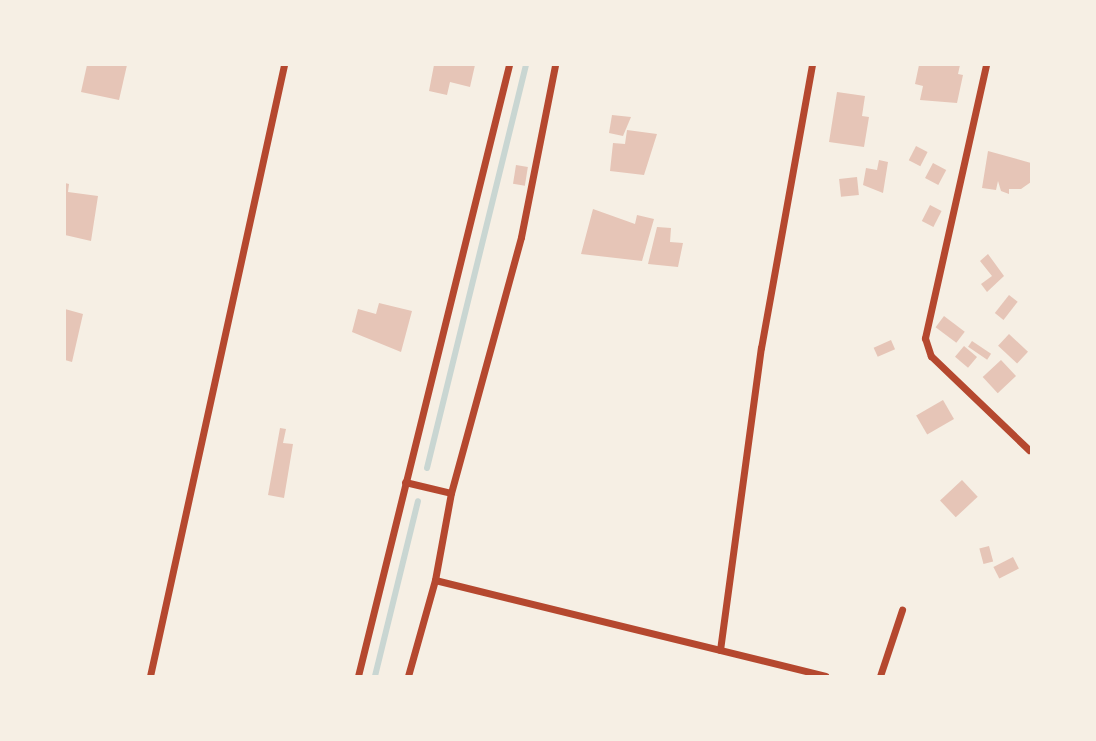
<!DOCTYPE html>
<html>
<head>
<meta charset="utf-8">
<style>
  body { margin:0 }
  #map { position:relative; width:1096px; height:741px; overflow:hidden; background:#f6efe4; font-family:Georgia,serif }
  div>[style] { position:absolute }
  .stream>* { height:6px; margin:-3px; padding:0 3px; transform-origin:3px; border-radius:3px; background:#c9d6d2 }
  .building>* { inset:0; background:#e6c5b7; transform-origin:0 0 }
  .minor>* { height:7px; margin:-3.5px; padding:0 3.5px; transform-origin:3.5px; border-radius:3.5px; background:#b5482f }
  span { translate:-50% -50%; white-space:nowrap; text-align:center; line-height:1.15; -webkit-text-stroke:7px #f6efe4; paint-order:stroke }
  .frame { position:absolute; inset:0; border:66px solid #f6efe4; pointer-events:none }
</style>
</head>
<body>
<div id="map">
  <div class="stream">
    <div style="left:427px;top:468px;width:415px;rotate:-76.2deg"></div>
    <div style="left:375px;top:676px;width:180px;rotate:-76.2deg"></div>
  </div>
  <div class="building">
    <div style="clip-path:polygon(87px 65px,127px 65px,119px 100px,81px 92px)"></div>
    <div style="clip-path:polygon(434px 65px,475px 65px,470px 87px,450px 82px,447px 95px,429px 91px)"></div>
    <div style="clip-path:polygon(919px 65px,960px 65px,958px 74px,963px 75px,957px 103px,920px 100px,923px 86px,915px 84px)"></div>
    <div style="clip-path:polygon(837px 92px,865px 96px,862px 116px,869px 117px,864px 147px,829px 142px)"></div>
    <div style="clip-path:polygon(612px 115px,631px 117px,623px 136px,609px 133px)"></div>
    <div style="clip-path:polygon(627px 130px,657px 134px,644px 175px,610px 171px,613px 143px,625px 144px)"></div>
    <div style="left:916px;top:146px;width:13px;height:16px;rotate:27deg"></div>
    <div style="clip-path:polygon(988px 151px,1031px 163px,1031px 182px,1021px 189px,1009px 189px,1009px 194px,1001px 191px,998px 181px,996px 190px,982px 188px)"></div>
    <div style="clip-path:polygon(879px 160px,888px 162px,883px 193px,863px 185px,866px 168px,877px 170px)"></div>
    <div style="left:933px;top:163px;width:15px;height:17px;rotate:28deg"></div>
    <div style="left:516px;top:165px;width:12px;height:19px;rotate:9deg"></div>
    <div style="left:857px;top:177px;width:18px;height:18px;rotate:84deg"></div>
    <div style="clip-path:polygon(65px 183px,69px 184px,68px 192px,98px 196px,91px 241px,65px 235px)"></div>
    <div style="left:930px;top:205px;width:13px;height:18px;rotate:27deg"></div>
    <div style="clip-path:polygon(593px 209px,635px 224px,637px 215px,654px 219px,642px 261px,581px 254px)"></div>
    <div style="clip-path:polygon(657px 227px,671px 228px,670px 242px,683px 243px,678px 267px,648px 264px)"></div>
    <div style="clip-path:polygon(988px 254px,1004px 276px,987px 292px,981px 284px,992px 276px,980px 261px)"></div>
    <div style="left:1009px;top:295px;width:11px;height:23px;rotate:38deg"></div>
    <div style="clip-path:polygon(379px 303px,412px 311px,401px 352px,352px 332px,358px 309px,376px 314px)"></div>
    <div style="clip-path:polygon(65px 309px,83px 314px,72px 362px,65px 360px)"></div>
    <div style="left:944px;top:316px;width:26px;height:14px;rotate:37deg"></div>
    <div style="left:1009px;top:334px;width:26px;height:16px;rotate:43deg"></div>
    <div style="left:891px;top:340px;width:10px;height:19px;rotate:66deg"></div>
    <div style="left:972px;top:341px;width:23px;height:7px;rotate:34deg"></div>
    <div style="left:964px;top:346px;width:17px;height:14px;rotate:40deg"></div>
    <div style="left:1001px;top:360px;width:22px;height:25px;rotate:47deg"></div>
    <div style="left:943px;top:400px;width:22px;height:31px;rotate:60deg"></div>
    <div style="clip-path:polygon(280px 428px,286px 429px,283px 443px,293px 444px,284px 498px,268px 495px)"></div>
    <div style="left:962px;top:480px;width:23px;height:30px;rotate:47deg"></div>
    <div style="left:989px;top:546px;width:16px;height:10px;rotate:75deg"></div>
    <div style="left:1013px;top:557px;width:13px;height:22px;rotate:63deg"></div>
  </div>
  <div class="minor">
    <div style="left:986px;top:65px;width:280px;rotate:102.6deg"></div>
    <div style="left:925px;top:338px;width:19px;rotate:72deg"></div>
    <div style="left:931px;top:356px;width:136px;rotate:43.8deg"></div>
    <div style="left:405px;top:482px;width:47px;rotate:13.4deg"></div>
    <div style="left:435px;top:580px;width:402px;rotate:13.8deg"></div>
    <div style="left:720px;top:650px;width:305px;rotate:-82.3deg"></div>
    <div style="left:761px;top:348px;width:288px;rotate:-79.8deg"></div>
    <div style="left:150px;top:676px;width:626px;rotate:-77.63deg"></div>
    <div style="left:358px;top:676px;width:629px;rotate:-76.12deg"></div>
    <div style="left:408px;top:676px;width:100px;rotate:-74.3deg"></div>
    <div style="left:435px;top:580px;width:88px;rotate:-79.6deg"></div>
    <div style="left:451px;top:493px;width:265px;rotate:-74.7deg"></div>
    <div style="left:521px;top:237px;width:175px;rotate:-78.8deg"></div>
    <div style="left:880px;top:676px;width:70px;rotate:-71.6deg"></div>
  </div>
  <div class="frame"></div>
</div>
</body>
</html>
